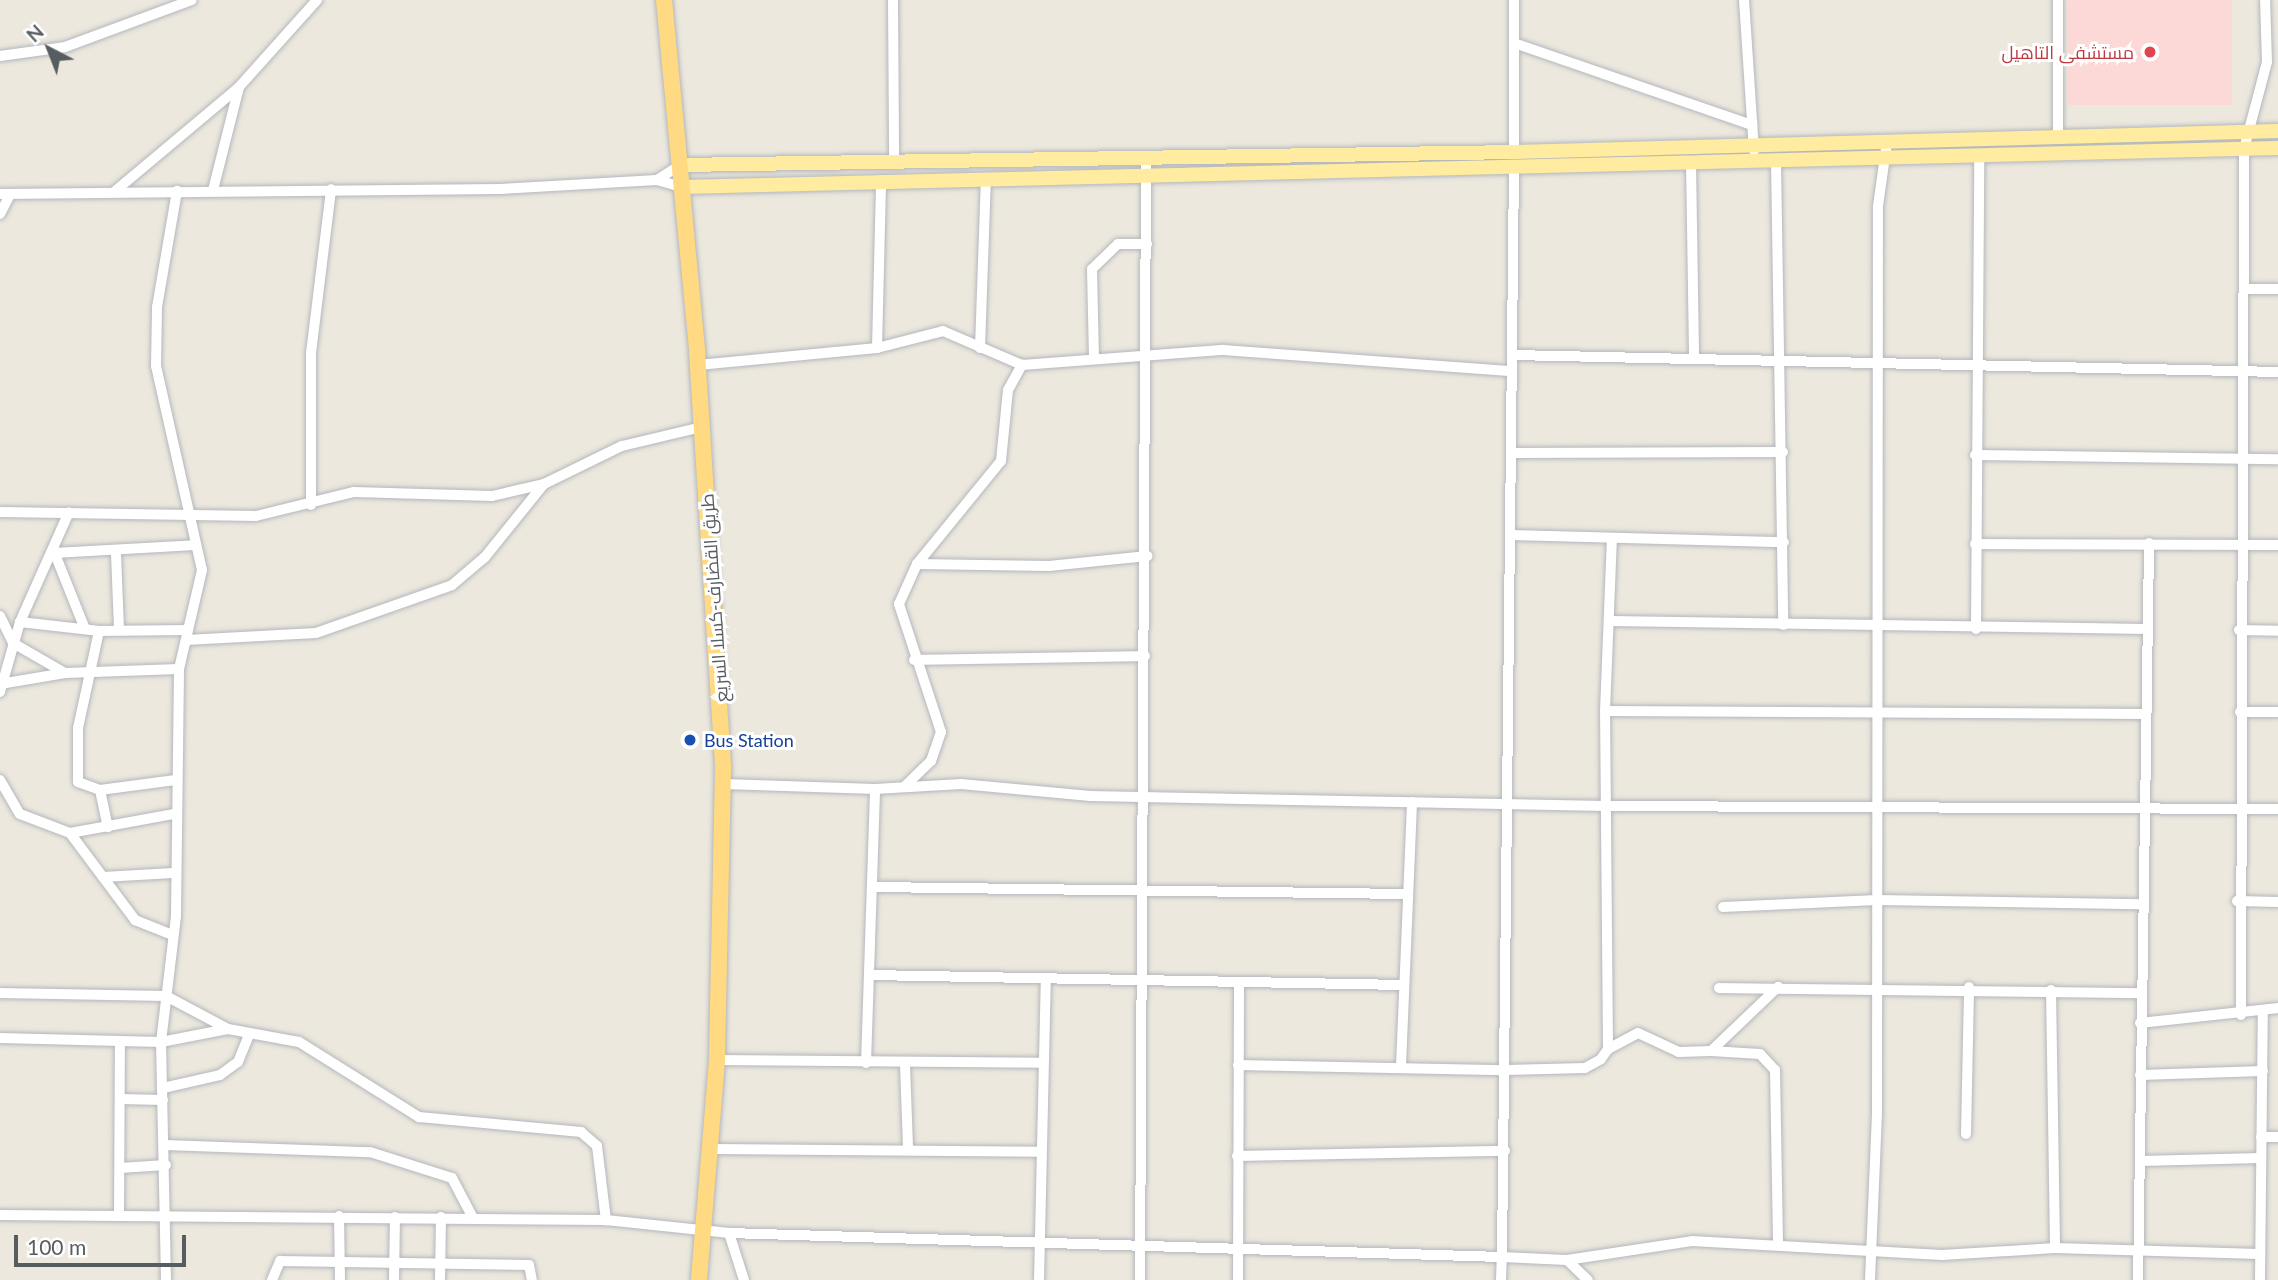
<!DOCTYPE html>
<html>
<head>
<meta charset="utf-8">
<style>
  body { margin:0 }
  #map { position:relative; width:2278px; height:1280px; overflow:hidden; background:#ece8de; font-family:Lato,Cairo,sans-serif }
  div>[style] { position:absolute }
  .medical>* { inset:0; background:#fcd9d7; transform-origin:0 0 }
  .roads { filter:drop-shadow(0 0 2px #b4b7bc) drop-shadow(0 0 2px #b4b7bc) }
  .minor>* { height:10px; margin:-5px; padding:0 5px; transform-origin:5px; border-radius:5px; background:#fff }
  .major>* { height:14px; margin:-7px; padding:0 7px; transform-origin:7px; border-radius:7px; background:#ffeca0 }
  .highway>* { height:16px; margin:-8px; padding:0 8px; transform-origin:8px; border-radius:8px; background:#ffda82 }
  .dots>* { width:19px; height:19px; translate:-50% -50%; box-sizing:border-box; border:4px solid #fff; border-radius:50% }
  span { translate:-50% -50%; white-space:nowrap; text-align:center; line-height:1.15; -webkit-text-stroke:6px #fff; paint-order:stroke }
  .health-label { font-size:18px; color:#be3a42 }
  .right { translate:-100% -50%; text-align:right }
  .street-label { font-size:18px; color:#575c60 }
  .transit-label { font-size:18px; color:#164399 }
  .left { translate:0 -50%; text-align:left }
  .north { position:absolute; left:14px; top:14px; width:70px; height:70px; -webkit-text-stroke:5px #fff; paint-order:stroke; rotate:318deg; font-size:19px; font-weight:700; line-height:28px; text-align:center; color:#575c60 }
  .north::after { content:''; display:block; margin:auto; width:24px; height:32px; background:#575c60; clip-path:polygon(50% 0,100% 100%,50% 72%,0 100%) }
  .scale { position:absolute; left:14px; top:1235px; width:172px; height:32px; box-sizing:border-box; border:4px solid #575c60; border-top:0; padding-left:9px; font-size:21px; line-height:24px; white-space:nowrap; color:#575c60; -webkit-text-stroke:5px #fff; paint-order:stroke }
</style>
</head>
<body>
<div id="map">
  <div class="medical">
    <div style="left:2068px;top:0;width:164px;height:105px"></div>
  </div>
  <div class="roads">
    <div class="minor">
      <div style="left:893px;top:0;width:163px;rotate:89.6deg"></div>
      <div style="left:1514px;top:0;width:152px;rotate:90deg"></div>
      <div style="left:1744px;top:0;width:151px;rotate:86.2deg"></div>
      <div style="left:1514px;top:43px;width:252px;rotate:19deg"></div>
      <div style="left:0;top:56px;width:66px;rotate:-7.9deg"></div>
      <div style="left:65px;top:47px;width:135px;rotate:-20.3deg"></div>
      <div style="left:2058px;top:135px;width:135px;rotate:-90deg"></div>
      <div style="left:1776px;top:161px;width:464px;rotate:89.1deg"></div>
      <div style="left:1691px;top:162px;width:196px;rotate:89.1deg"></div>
      <div style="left:657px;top:180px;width:27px;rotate:-33deg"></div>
      <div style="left:213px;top:190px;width:106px;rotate:-75.8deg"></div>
      <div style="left:114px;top:192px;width:163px;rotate:-40deg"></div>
      <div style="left:239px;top:87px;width:117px;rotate:-48.1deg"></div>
      <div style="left:0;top:194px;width:500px;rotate:-0.57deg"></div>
      <div style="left:500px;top:189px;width:157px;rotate:-3.3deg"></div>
      <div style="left:657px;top:180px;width:26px;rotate:16deg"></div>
      <div style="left:0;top:214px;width:22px;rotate:-63deg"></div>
      <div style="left:2248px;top:289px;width:30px"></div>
      <div style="left:877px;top:348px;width:168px;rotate:-88.6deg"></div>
      <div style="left:980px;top:348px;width:169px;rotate:-88deg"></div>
      <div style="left:1512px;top:355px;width:766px;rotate:1.27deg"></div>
      <div style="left:1094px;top:358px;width:89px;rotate:-91.3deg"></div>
      <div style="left:1092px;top:269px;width:36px;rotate:-44deg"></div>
      <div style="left:1118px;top:244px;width:29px"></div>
      <div style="left:698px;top:365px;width:180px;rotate:-5.4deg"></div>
      <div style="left:877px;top:348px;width:68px;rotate:-14.4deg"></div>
      <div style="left:943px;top:331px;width:86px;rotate:23.3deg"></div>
      <div style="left:1022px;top:365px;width:202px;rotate:-4.3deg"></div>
      <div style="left:1223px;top:350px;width:290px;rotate:4.2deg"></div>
      <div style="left:1511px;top:453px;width:272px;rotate:-0.2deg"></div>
      <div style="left:1975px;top:455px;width:303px;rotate:0.8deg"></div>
      <div style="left:311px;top:505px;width:152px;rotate:-90deg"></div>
      <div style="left:311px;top:353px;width:165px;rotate:-83deg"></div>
      <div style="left:0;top:512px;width:256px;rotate:0.9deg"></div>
      <div style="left:256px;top:516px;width:101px;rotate:-13.8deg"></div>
      <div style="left:354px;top:492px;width:138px;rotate:1.7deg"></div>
      <div style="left:492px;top:496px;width:53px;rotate:-13deg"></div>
      <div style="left:544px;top:484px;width:87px;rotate:-26deg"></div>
      <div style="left:622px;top:446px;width:82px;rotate:-13.4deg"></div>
      <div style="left:1511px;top:535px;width:273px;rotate:1.5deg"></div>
      <div style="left:1975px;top:544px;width:303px;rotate:0.2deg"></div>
      <div style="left:53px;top:549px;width:86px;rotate:68.2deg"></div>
      <div style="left:54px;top:553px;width:141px;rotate:-3.2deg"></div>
      <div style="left:116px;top:554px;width:76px;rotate:87.7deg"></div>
      <div style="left:917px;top:564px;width:132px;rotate:0.9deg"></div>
      <div style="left:1049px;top:566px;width:99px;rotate:-5.8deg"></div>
      <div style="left:0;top:616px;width:30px;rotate:64deg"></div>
      <div style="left:13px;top:643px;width:60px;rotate:30deg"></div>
      <div style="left:1610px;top:621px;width:536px;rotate:0.86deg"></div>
      <div style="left:20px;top:622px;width:80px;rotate:6.5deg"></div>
      <div style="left:99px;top:631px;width:89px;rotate:-0.6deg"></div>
      <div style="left:1976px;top:629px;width:475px;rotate:-89.6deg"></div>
      <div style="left:2239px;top:630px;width:39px;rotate:1deg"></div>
      <div style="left:99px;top:631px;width:99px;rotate:102.2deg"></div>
      <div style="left:78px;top:728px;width:54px;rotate:90deg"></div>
      <div style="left:78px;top:782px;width:23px;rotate:20deg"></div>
      <div style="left:100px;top:790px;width:76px;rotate:-7.6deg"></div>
      <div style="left:186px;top:640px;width:130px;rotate:-3.1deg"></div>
      <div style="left:316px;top:633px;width:144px;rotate:-19.4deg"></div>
      <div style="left:452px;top:585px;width:43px;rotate:-40.3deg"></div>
      <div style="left:485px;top:557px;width:94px;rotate:-51.1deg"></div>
      <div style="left:914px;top:660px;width:231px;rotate:-1deg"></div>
      <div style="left:0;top:684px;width:66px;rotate:-9.6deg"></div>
      <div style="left:65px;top:673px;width:114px;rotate:-2deg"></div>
      <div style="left:0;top:692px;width:73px;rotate:-74.1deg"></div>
      <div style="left:20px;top:622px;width:120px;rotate:-66deg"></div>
      <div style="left:1605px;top:711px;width:540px;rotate:0.32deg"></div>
      <div style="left:2240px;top:712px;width:38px"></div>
      <div style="left:0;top:780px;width:39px;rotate:60deg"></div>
      <div style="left:20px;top:814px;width:53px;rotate:20.8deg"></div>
      <div style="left:70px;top:833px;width:109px;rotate:53.2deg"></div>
      <div style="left:135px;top:920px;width:40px;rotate:22deg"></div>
      <div style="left:724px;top:784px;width:151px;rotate:1.9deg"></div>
      <div style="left:875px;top:789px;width:86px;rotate:-3.3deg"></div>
      <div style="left:961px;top:784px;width:130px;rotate:5.3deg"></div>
      <div style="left:1090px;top:796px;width:516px;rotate:1.11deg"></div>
      <div style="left:1606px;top:806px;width:672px;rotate:0.26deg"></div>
      <div style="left:906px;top:785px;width:35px;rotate:-44deg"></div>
      <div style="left:931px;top:761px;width:31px;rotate:-71deg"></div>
      <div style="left:941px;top:732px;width:135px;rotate:-108.2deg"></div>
      <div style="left:899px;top:604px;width:44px;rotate:-65.8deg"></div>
      <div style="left:917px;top:564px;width:133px;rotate:-50.8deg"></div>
      <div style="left:1001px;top:461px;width:71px;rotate:-84.4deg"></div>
      <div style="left:1008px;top:390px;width:29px;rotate:-61deg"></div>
      <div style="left:100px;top:790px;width:38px;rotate:78deg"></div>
      <div style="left:70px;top:833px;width:106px;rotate:-10.4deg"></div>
      <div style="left:103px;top:877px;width:70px;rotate:-3.3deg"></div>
      <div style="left:872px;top:887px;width:536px;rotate:0.75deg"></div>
      <div style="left:2237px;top:901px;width:41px;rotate:1.4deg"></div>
      <div style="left:1723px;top:907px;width:154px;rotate:-2.6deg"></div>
      <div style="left:1877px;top:900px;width:264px;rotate:0.9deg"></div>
      <div style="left:869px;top:975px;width:535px;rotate:1.07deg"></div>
      <div style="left:1719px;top:988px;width:421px;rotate:0.7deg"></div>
      <div style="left:2051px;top:990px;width:258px;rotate:89.1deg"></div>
      <div style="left:0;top:993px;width:166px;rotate:1deg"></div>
      <div style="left:166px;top:996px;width:70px;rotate:28deg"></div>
      <div style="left:228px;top:1029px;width:72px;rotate:10.4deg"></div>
      <div style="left:299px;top:1042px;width:142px;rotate:32deg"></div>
      <div style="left:419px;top:1117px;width:163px;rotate:5.3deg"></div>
      <div style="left:581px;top:1132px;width:21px;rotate:41deg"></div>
      <div style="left:597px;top:1146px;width:75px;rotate:83.1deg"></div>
      <div style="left:2241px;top:1015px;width:866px;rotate:-89.8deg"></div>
      <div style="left:2244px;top:149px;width:90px;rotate:-75.2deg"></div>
      <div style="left:2267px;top:62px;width:62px;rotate:-91.8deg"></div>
      <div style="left:2140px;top:1023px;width:139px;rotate:-6.2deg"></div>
      <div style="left:0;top:1038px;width:161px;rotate:1.4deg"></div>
      <div style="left:161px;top:1042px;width:68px;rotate:-11deg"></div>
      <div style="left:1608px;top:1049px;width:34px;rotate:-28deg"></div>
      <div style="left:1638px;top:1033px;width:45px;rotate:24.9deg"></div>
      <div style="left:1679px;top:1052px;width:32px;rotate:-2deg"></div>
      <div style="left:1711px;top:1051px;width:93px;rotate:-43.7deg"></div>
      <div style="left:1711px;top:1051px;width:49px;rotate:3.5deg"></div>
      <div style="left:1760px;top:1054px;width:22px;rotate:47deg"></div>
      <div style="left:1775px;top:1070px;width:173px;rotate:89deg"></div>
      <div style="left:717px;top:1060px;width:325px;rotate:0.5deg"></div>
      <div style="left:866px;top:1063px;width:274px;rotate:-88.1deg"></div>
      <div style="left:905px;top:1065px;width:82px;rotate:87.9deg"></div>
      <div style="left:1238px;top:1065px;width:268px;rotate:1.1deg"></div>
      <div style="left:1506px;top:1070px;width:79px;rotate:-1.5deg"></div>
      <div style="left:1585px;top:1068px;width:18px;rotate:-29deg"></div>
      <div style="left:1601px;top:1059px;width:12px;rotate:-55deg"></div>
      <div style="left:1608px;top:1049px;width:338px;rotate:-90.5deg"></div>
      <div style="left:1605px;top:711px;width:172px;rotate:-87.7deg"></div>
      <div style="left:1401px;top:1066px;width:264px;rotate:-87.6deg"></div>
      <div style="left:2140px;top:1075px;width:123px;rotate:-1.9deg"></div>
      <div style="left:163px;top:1088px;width:58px;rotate:-12.8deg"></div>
      <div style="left:220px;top:1075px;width:22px;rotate:-36deg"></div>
      <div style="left:238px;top:1062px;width:31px;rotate:-68deg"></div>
      <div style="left:120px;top:1099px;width:43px;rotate:1.3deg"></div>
      <div style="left:1966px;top:1134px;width:147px;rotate:-88.8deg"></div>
      <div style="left:2261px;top:1137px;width:17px"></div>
      <div style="left:165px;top:1145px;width:205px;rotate:2deg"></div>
      <div style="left:370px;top:1152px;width:86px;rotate:17.6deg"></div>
      <div style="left:452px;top:1178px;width:45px;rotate:62.3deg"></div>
      <div style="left:712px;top:1149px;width:328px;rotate:0.5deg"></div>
      <div style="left:1237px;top:1156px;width:268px;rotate:-1.1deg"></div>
      <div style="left:2140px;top:1161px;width:121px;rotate:-1.4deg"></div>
      <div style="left:120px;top:1168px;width:46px;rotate:-3.7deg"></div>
      <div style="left:0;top:1215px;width:606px;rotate:0.47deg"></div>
      <div style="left:606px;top:1220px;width:124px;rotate:6deg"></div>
      <div style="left:729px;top:1233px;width:773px;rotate:1.78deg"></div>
      <div style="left:1502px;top:1257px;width:1090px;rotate:-89.37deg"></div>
      <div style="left:119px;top:1215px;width:171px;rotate:-89.7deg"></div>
      <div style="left:339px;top:1216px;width:64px;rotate:89.1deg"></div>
      <div style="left:729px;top:1233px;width:49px;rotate:72.3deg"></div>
      <div style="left:1567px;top:1260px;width:29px;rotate:44deg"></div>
      <div style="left:166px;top:1280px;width:238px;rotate:-91.2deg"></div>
      <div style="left:161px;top:1042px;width:127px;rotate:-83.2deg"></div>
      <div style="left:176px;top:916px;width:247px;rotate:-89.3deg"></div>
      <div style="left:179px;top:669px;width:102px;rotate:-76.9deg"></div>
      <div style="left:202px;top:570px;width:209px;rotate:-102.7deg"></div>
      <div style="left:156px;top:366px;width:59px;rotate:-89deg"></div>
      <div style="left:157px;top:307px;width:118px;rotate:-80.2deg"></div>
      <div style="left:272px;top:1280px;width:21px;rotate:-67deg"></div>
      <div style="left:280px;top:1261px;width:249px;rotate:0.9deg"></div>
      <div style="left:529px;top:1265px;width:15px;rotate:79deg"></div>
      <div style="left:394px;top:1280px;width:63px;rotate:-89.1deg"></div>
      <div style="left:440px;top:1280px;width:63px;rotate:-89.1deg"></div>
      <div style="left:1039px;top:1280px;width:302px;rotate:-88.7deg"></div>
      <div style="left:1140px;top:1280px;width:1120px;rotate:-89.69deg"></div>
      <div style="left:1238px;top:1280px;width:297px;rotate:-89.8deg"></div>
      <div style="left:1501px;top:1280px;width:23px;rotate:-88deg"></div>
      <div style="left:1502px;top:1257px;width:65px;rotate:2.6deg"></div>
      <div style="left:1567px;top:1260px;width:126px;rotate:-8.6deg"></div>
      <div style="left:1692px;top:1241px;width:250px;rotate:3.2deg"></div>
      <div style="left:1942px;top:1255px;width:113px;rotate:-3.5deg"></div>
      <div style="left:2055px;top:1248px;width:204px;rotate:1.7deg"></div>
      <div style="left:1870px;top:1280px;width:169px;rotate:-87.6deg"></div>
      <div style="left:1877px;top:1111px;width:905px;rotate:-89.94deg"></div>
      <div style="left:1878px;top:206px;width:65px;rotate:-82deg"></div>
      <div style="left:2138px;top:1280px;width:737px;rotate:-89.14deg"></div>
      <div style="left:2260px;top:1280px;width:270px;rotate:-89.4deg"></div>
    </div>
    <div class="major">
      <div style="left:680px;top:165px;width:834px;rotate:-0.89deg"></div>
      <div style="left:1514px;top:152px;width:764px;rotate:-1.57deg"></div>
      <div style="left:682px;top:187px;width:1596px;rotate:-1.4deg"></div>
    </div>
    <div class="highway">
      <div style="left:664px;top:0;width:354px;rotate:84.6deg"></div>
      <div style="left:697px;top:352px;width:418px;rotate:86.4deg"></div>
      <div style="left:723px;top:769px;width:291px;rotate:91.2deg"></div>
      <div style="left:717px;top:1060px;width:221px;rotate:94.7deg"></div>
    </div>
  </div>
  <div class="dots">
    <div style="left:2150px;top:52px;background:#e0444e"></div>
    <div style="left:690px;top:740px;background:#1a4fb4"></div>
  </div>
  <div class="health-label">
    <span class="right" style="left:2134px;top:52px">مستشفى التاهيل</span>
  </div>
  <div class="street-label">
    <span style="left:714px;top:598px;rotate:-94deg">طريق القضارف-كسلا السريع</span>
  </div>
  <div class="transit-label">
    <span class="left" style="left:704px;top:740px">Bus Station</span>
  </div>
  <div class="north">N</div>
  <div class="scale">100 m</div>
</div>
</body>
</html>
